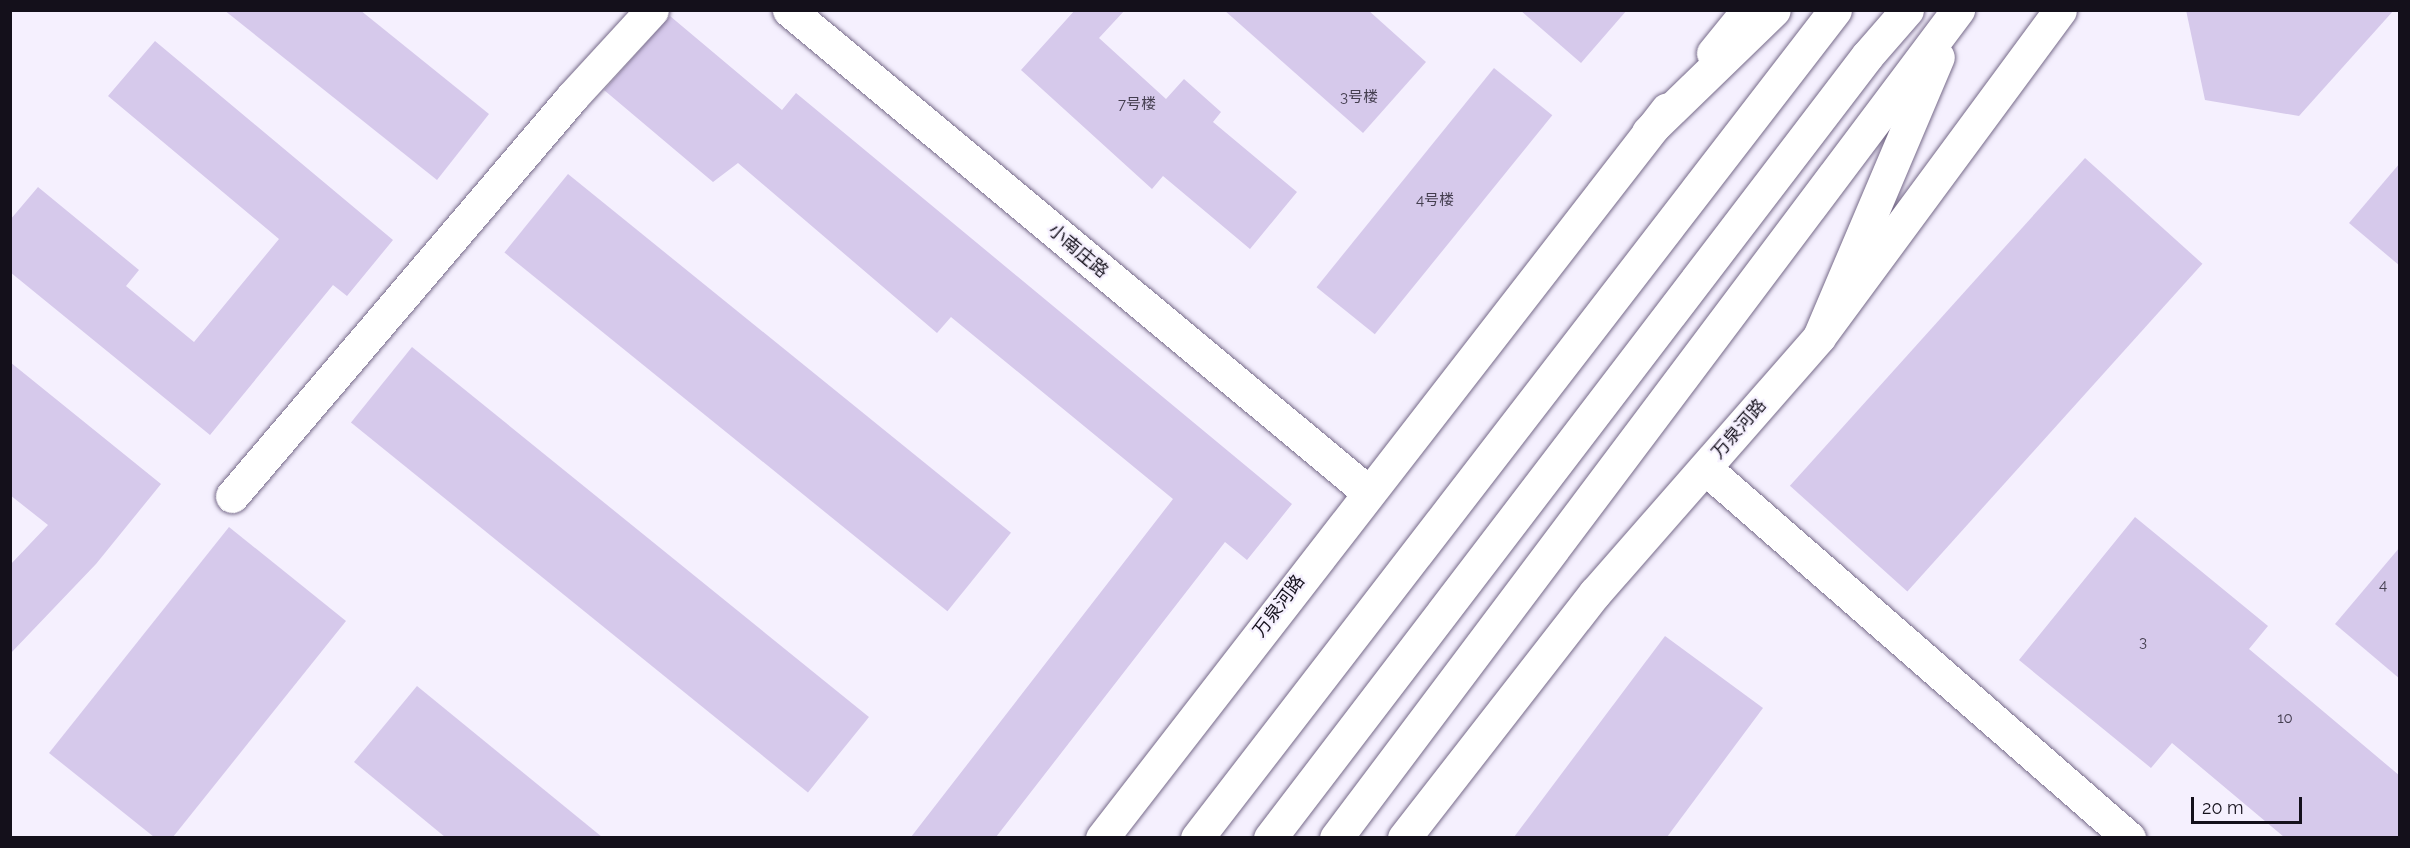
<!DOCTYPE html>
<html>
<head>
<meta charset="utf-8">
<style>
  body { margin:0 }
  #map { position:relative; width:2410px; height:848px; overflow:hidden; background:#f5f0fe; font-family:Raleway,"Noto Sans SC",sans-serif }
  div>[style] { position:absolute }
  .building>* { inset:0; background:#d6c9eb; transform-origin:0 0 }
  .roads { filter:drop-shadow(0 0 2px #766a89) drop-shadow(0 0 2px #766a89) }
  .minor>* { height:33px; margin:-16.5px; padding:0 16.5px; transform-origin:16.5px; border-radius:16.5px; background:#fff }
  .tertiary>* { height:33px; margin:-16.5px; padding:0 16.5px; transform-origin:16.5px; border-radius:16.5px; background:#fff }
  .trunk>* { height:33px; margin:-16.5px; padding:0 16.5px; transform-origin:16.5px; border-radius:16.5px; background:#fff }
  span { translate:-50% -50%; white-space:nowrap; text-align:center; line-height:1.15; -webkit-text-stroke:4.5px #f5f0fe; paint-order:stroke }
  .number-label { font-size:15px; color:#443e4f }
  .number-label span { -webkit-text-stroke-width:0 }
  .street-label { font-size:18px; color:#14101b }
  .frame { position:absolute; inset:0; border:12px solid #14101b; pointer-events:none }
  .scale { position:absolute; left:2191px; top:797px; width:111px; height:27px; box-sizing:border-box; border:3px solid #14101b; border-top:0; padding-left:8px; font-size:18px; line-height:21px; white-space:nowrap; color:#14101b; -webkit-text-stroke:4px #f5f0fe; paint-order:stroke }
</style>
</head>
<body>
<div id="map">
  <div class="building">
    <div style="clip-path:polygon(224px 10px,360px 10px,489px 114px,437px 180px)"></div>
    <div style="clip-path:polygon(1075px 10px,1125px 10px,1099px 38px,1166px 99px,1184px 79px,1221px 112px,1213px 122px,1297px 192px,1250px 249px,1163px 176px,1152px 189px,1021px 70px)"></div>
    <div style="clip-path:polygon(1224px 10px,1368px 10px,1426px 62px,1363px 133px)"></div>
    <div style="clip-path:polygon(1520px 10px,1627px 10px,1581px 63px)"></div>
    <div style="clip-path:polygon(2186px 10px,2394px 10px,2299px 116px,2205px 100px)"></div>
    <div style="clip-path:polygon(670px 16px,782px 110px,796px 93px,1292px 504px,1247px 560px,1225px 542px,996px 837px,911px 837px,1173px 499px,951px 317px,937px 333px,738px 163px,713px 182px,604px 90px)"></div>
    <div style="clip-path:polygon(155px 41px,393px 240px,347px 296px,333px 285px,210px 435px,10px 272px,10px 220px,38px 187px,139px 270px,126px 286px,194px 342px,279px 239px,108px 96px)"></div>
    <div style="left:1494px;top:68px;width:75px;height:282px;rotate:39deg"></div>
    <div style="left:2085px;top:158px;width:158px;height:441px;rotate:42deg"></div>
    <div style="clip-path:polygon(2400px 163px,2400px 266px,2349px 223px)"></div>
    <div style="left:568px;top:174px;width:570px;height:101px;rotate:39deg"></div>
    <div style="left:412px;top:347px;width:588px;height:97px;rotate:39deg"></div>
    <div style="clip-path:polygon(10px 362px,161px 484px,96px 564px,10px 654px,10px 565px,48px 525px,10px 495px)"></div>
    <div style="clip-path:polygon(2135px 517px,2268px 626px,2249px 649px,2400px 776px,2400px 837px,2284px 837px,2172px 743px,2151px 768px,2019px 660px)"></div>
    <div style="clip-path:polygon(229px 527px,346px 621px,173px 837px,154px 837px,49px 753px)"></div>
    <div style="clip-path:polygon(2400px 547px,2400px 679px,2335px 624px)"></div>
    <div style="clip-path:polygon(1665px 636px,1763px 708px,1667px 837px,1514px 837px)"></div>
    <div style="clip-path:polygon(417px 686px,602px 837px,445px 837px,354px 762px)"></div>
  </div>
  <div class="roads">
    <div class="minor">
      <div style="left:789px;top:10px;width:752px;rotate:39.77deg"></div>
      <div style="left:1705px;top:468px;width:563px;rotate:41.11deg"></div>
      <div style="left:232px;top:496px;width:524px;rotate:-49.56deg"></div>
      <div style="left:572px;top:97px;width:118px;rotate:-47.4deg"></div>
    </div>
    <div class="tertiary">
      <div style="left:1713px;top:53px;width:55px;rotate:-50.9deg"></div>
      <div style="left:1102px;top:838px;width:922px;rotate:-52.22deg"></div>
      <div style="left:1404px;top:838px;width:311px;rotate:-52.1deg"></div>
      <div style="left:1595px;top:593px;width:340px;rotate:-48.8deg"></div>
      <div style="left:1819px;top:337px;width:406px;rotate:-53.6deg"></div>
    </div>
    <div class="trunk">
      <div style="left:1648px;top:132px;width:175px;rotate:-44.1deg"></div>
      <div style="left:1819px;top:337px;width:304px;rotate:-67deg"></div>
      <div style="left:1197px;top:838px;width:1045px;rotate:-52.38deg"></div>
      <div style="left:1270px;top:838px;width:984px;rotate:-52.64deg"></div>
      <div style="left:1867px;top:56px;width:61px;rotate:-49deg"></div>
      <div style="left:1336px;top:838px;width:1036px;rotate:-53.09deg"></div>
    </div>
  </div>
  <div class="number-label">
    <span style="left:1359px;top:98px">3号楼</span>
    <span style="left:1137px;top:105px">7号楼</span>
    <span style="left:1435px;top:201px">4号楼</span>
    <span style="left:2383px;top:586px">4</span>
    <span style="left:2143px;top:643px">3</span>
    <span style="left:2285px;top:719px">10</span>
  </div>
  <div class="street-label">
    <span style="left:1078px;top:251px;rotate:40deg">小南庄路</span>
    <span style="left:1739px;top:429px;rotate:-49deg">万泉河路</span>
    <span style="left:1279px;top:606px;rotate:-53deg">万泉河路</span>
  </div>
  <div class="frame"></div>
  <div class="scale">20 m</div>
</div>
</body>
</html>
